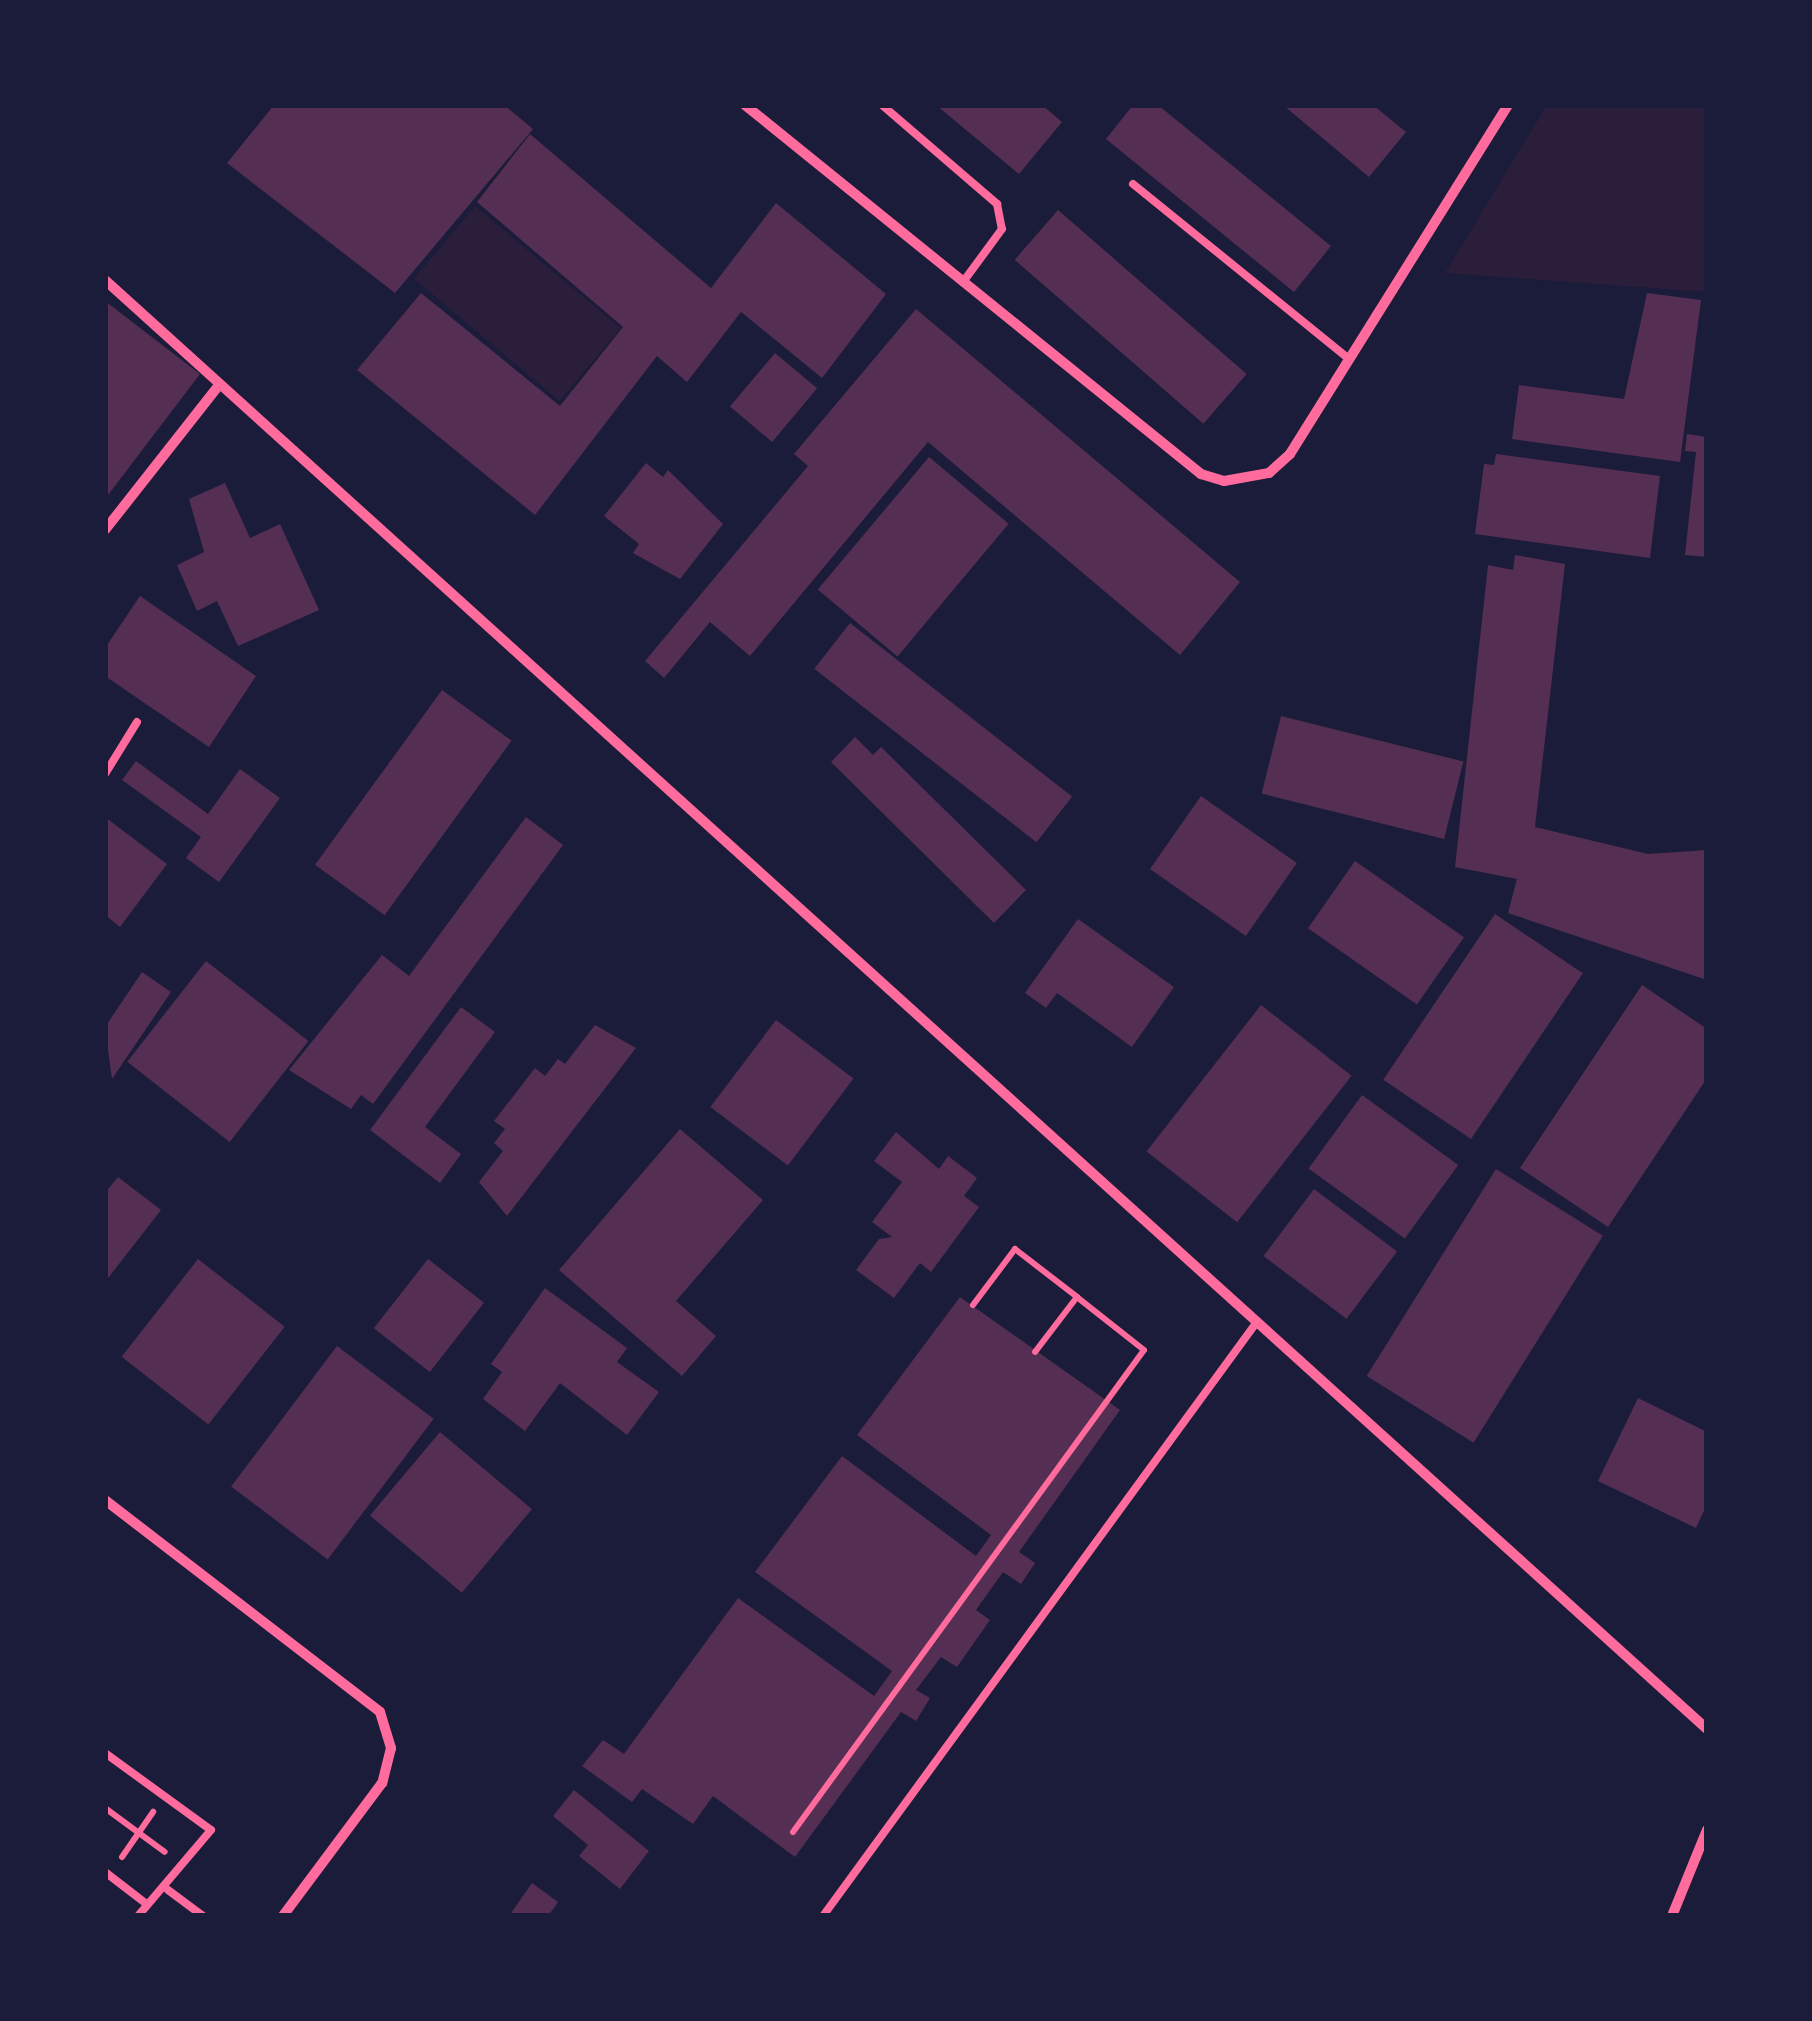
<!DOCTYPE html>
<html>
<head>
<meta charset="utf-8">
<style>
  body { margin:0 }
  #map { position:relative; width:1812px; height:2021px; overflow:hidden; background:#1b1b3a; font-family:Roboto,sans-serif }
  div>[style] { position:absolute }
  .green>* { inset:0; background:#2a1e3b; transform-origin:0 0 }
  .building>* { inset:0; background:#542f53; transform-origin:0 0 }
  .path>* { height:6px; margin:-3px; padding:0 3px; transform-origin:3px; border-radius:3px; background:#ff6b9d }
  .service>* { height:8px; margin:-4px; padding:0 4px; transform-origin:4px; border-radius:4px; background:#ff6b9d }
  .minor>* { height:10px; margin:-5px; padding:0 5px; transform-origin:5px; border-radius:5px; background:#ff6b9d }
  span { translate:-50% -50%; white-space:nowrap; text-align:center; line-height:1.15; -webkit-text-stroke:9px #1b1b3a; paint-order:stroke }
  .frame { position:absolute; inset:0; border:108px solid #1b1b3a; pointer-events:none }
</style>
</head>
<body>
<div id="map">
  <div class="green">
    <div style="clip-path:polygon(1547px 105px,1707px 105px,1707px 292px,1445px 273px)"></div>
    <div style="left:475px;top:206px;width:190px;height:95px;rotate:40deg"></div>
  </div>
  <div class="building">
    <div style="clip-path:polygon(274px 105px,504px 105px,533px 129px,395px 293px,227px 163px)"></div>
    <div style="clip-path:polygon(936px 105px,1042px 105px,1062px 122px,1019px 174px)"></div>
    <div style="clip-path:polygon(1133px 105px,1158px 105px,1331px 246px,1294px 292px,1106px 139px)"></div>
    <div style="clip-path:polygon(1283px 105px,1373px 105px,1406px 132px,1369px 177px)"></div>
    <div style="clip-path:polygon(530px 134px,711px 288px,776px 203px,886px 294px,822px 378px,741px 312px,687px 382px,657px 356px,535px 515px,357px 370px,421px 293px,560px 406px,623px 327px,477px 202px)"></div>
    <div style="left:1058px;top:210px;width:250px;height:66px;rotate:41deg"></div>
    <div style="clip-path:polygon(1647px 293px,1701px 300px,1680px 462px,1512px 439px,1519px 385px,1624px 399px)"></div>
    <div style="clip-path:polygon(105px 301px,200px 374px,105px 499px)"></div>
    <div style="clip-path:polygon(916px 309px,1240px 582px,1180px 655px,928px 442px,750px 656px,710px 622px,664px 678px,645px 661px,808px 466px,794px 454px)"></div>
    <div style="left:775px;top:353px;width:55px;height:70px;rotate:40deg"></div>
    <div style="clip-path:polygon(1687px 434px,1707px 437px,1707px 557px,1685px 555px,1696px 452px,1685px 451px)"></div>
    <div style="clip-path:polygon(1496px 454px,1660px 476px,1650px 558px,1475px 534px,1484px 464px,1494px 465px)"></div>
    <div style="left:929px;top:457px;width:104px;height:173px;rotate:40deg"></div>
    <div style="clip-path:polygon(646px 463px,663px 477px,668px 470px,723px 524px,680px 579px,633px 553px,639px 544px,604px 516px)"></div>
    <div style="clip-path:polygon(225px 483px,250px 538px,280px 524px,319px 610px,238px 646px,217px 601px,197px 611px,177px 565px,204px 552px,189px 499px)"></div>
    <div style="clip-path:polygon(1515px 555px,1565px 564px,1535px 827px,1648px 854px,1707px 850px,1707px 980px,1508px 913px,1517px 879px,1455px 867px,1488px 565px,1513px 570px)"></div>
    <div style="clip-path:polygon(140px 596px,256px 676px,209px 747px,105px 676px,105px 648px)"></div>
    <div style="left:850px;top:623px;width:282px;height:58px;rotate:38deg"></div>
    <div style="left:442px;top:690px;width:86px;height:216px;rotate:36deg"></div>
    <div style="left:1281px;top:716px;width:188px;height:80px;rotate:14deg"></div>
    <div style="clip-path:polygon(855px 737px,873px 755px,881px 747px,1026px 890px,994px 923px,831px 762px)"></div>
    <div style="clip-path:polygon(136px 761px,208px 814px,240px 769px,280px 798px,219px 882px,186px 858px,201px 837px,122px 780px)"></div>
    <div style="left:1201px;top:796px;width:117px;height:89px;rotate:35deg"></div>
    <div style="clip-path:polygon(105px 817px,167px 864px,120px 927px,105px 915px)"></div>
    <div style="clip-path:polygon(526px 817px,563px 845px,373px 1104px,361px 1095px,351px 1109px,289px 1070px,382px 955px,409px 976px)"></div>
    <div style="left:1355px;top:861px;width:133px;height:82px;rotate:35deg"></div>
    <div style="left:1495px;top:914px;width:106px;height:200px;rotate:34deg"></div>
    <div style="clip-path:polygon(1078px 919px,1174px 987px,1132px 1047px,1057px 993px,1046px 1008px,1025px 993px)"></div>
    <div style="left:206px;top:961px;width:130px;height:128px;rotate:38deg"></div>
    <div style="clip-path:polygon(142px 972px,171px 992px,112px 1079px,105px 1027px)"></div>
    <div style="clip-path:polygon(1642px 985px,1707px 1029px,1707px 1078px,1608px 1227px,1520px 1168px)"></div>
    <div style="left:1261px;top:1005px;width:115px;height:186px;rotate:38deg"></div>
    <div style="clip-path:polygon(461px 1007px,495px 1032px,425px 1127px,461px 1154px,440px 1183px,370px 1130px)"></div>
    <div style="left:776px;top:1020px;width:97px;height:109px;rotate:37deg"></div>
    <div style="clip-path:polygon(595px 1025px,636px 1048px,507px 1216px,479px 1182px,503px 1151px,494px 1143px,505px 1129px,494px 1121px,535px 1068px,545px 1076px,558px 1059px,565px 1064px)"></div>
    <div style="left:1362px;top:1095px;width:119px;height:91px;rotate:36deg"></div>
    <div style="clip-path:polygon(680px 1129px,763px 1200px,676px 1301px,716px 1336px,682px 1376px,559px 1270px)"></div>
    <div style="clip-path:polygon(896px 1132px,939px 1169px,948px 1156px,977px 1178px,964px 1196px,979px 1207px,931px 1272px,920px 1263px,894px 1298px,856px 1270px,879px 1239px,892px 1237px,872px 1222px,902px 1182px,874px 1161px)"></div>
    <div style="left:1496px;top:1169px;width:126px;height:244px;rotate:32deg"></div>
    <div style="clip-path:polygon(118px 1177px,161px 1210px,105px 1282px,105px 1193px)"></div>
    <div style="left:1314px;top:1189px;width:104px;height:84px;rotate:37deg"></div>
    <div style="left:198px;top:1259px;width:110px;height:124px;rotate:38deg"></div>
    <div style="left:428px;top:1259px;width:71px;height:88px;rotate:38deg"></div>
    <div style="clip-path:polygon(545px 1288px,627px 1348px,617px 1362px,659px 1392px,627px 1435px,560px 1383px,525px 1431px,483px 1399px,502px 1372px,491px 1364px)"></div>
    <div style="clip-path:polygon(960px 1297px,1120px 1410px,1019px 1552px,1035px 1563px,1021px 1584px,1003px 1572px,976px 1610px,990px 1620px,957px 1667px,941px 1657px,916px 1690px,930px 1698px,916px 1721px,901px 1712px,795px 1857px,713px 1796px,693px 1824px,642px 1789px,632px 1802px,582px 1766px,603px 1740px,624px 1754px,738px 1598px,874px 1696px,892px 1671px,755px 1572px,842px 1456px,976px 1556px,991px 1535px,857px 1435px)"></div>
    <div style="left:337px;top:1346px;width:121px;height:176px;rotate:37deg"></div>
    <div style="clip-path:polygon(1638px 1398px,1707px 1432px,1707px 1504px,1696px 1528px,1598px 1481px)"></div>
    <div style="left:440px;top:1432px;width:120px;height:109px;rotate:40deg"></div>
    <div style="clip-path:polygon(574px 1790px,649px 1851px,620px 1889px,579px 1856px,588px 1845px,553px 1816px)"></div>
    <div style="clip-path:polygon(532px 1883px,558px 1902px,548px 1916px,509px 1916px)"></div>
  </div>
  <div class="path">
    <div style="left:973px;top:1305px;width:70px;rotate:-53.1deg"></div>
    <div style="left:1015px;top:1249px;width:78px;rotate:37.7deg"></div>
    <div style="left:105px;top:1808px;width:74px;rotate:36.3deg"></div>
    <div style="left:793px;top:1832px;width:596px;rotate:-53.94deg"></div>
    <div style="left:1144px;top:1350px;width:85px;rotate:-141.7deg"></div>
    <div style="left:1077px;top:1297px;width:69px;rotate:127.4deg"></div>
    <div style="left:122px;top:1857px;width:55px;rotate:-55.4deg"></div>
  </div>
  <div class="service">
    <div style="left:882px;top:105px;width:152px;rotate:40.7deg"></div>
    <div style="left:997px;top:204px;width:25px;rotate:79deg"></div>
    <div style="left:1002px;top:229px;width:66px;rotate:126.3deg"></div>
    <div style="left:1133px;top:184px;width:277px;rotate:39deg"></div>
    <div style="left:105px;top:774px;width:61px;rotate:-58.4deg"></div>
    <div style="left:105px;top:1753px;width:131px;rotate:36deg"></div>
    <div style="left:211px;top:1830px;width:113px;rotate:130.3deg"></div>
    <div style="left:105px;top:1872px;width:49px;rotate:37.6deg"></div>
    <div style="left:168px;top:1890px;width:44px;rotate:36.6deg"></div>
    <div style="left:823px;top:1916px;width:734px;rotate:-53.86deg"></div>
  </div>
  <div class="minor">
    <div style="left:745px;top:105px;width:587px;rotate:38.98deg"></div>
    <div style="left:1201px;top:474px;width:24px;rotate:17deg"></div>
    <div style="left:1224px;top:481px;width:46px;rotate:-10.1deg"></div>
    <div style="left:1269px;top:473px;width:28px;rotate:-42deg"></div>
    <div style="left:1290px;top:454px;width:411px;rotate:-58deg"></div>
    <div style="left:105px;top:280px;width:2160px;rotate:42.13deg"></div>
    <div style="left:105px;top:530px;width:184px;rotate:-51.8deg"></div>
    <div style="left:105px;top:1500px;width:347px;rotate:37.6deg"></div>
    <div style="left:380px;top:1712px;width:38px;rotate:73deg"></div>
    <div style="left:391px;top:1748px;width:36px;rotate:104deg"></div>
    <div style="left:382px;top:1783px;width:166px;rotate:126.7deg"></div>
    <div style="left:1672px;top:1916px;width:93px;rotate:-67.9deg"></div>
  </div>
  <div class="frame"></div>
</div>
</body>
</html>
